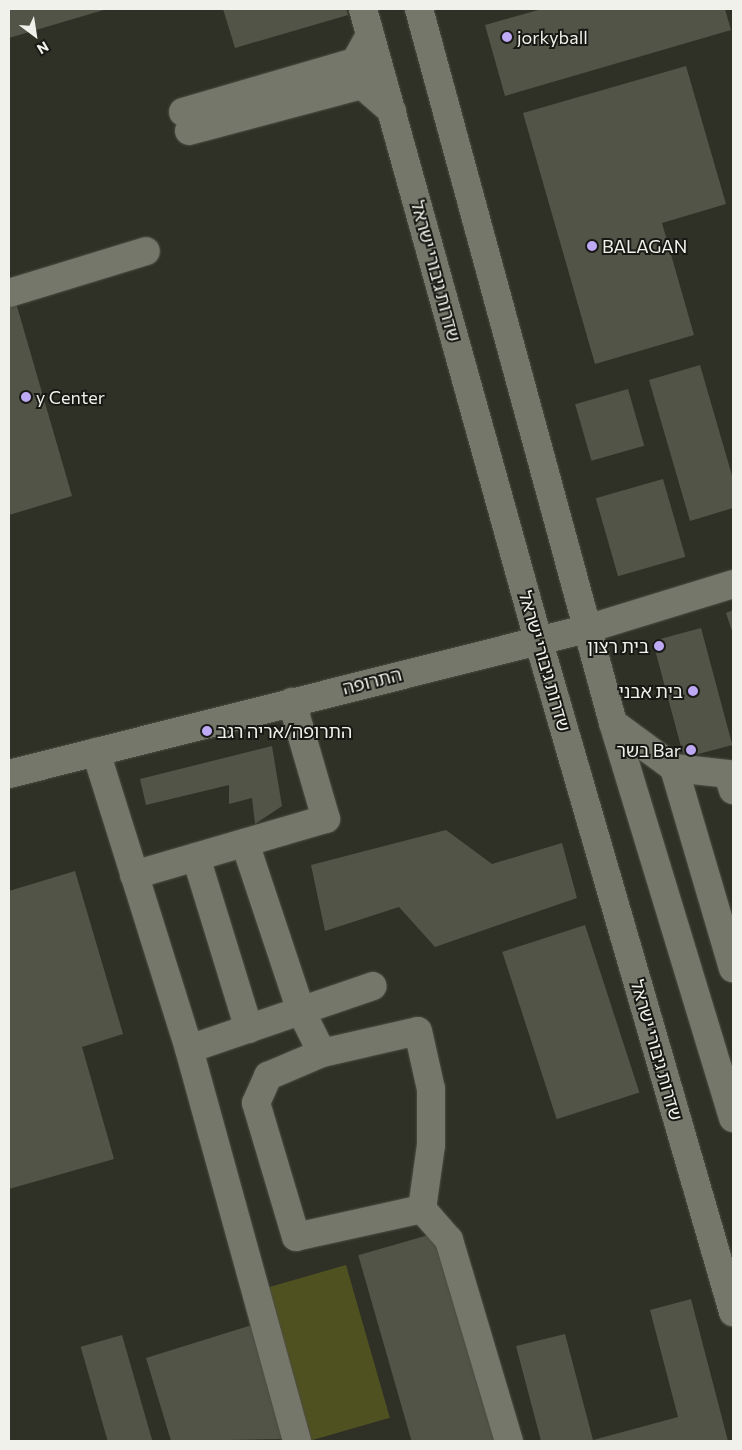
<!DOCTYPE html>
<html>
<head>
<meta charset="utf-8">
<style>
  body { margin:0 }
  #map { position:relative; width:742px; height:1450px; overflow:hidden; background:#303126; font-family:Commissioner,"Noto Sans Hebrew",sans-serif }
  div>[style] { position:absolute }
  .green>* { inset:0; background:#505121; transform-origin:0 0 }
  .building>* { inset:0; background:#535448; transform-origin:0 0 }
  .roads { filter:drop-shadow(0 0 1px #4c4d44) drop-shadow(0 0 1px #4c4d44) }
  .minor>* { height:28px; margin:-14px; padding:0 14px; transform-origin:14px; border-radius:14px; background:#76776b }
  .dots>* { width:14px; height:14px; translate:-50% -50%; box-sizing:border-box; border:2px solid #181814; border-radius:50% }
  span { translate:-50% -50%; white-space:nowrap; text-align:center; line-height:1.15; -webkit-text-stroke:4px #181814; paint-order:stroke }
  .poi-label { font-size:18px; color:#f0f1ea }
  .left { translate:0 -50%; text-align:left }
  .right { translate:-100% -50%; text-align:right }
  .street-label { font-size:18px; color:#f0f1ea }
  .frame { position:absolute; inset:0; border:10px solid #f0f1ea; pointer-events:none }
  .north { position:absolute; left:10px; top:10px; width:50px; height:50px; -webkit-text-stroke:4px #181814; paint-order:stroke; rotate:149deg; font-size:14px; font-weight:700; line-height:20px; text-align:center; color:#f0f1ea }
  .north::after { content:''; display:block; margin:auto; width:18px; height:22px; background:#f0f1ea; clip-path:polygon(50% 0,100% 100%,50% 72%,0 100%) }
</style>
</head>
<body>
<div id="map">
  <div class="green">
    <div style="left:346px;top:1265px;width:159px;height:84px;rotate:74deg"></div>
  </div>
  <div class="building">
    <div style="clip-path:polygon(9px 9px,107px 9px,9px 38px)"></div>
    <div style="clip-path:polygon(223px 9px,346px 9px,348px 15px,235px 48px)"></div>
    <div style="clip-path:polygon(542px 9px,725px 9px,731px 30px,505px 96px,485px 25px)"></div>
    <div style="clip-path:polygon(686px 66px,726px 204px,662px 223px,694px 335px,595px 364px,523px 113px)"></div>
    <div style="clip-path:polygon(14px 296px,72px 496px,9px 515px,9px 298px)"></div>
    <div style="clip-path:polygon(700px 365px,733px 479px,733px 508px,690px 521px,649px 380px)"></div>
    <div style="left:628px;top:389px;width:59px;height:55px;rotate:74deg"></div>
    <div style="left:663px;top:479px;width:81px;height:70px;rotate:74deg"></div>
    <div style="clip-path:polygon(733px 610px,733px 634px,726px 613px)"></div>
    <div style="left:701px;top:628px;width:121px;height:50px;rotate:75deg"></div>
    <div style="clip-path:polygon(272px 746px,282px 806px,255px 824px,252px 798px,229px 804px,229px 785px,146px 805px,140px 779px)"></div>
    <div style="clip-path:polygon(446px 830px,492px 864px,562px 843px,577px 898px,435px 947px,399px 907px,325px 931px,311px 865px)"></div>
    <div style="clip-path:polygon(75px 871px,123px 1034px,82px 1047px,114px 1159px,9px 1189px,9px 891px)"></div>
    <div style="left:585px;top:925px;width:176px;height:87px;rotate:72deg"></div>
    <div style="left:439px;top:1232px;width:218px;height:84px;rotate:74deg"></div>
    <div style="clip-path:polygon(691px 1299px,728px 1441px,541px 1441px,516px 1346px,565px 1334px,593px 1440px,678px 1417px,650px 1310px)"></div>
    <div style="clip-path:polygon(252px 1325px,287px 1439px,171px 1441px,146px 1358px)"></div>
    <div style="left:122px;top:1335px;width:110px;height:43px;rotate:74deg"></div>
  </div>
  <div class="roads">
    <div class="minor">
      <div style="left:363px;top:9px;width:654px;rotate:74.48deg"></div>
      <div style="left:538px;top:639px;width:701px;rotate:73.84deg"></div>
      <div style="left:419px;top:9px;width:740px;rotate:74.8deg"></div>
      <div style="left:613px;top:723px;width:413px;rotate:73.1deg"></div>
      <div style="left:183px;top:112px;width:179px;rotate:-16.2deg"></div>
      <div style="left:355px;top:62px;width:31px;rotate:-61deg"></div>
      <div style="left:189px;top:131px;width:179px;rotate:-14.9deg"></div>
      <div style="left:362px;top:85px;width:40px;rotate:41deg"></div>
      <div style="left:9px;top:293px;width:143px;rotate:-17deg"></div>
      <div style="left:613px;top:723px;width:76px;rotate:36.4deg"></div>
      <div style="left:674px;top:768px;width:209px;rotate:73.6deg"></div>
      <div style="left:96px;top:752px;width:311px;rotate:72.6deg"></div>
      <div style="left:189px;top:1049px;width:407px;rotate:74.6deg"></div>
      <div style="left:674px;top:768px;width:54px;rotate:6.3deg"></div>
      <div style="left:728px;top:774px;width:17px;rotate:73deg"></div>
      <div style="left:9px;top:774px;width:599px;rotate:-14.11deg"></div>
      <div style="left:590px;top:628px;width:150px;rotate:-17.1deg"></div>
      <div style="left:245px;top:843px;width:177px;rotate:71.6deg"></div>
      <div style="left:301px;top:1011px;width:47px;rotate:63.4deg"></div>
      <div style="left:196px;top:857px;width:180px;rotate:72.9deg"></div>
      <div style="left:134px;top:875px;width:200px;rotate:-16.3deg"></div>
      <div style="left:326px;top:819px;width:122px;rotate:-106.2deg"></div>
      <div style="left:418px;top:1031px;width:59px;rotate:77.4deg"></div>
      <div style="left:431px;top:1089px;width:56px;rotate:90deg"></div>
      <div style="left:431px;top:1145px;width:65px;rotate:98deg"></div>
      <div style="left:422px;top:1209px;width:129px;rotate:167.5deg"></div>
      <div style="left:296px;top:1237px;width:140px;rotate:-106.6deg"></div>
      <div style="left:256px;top:1103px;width:30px;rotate:-66deg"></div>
      <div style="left:268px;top:1076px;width:59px;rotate:-23.1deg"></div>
      <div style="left:322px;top:1053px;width:98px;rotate:-12.9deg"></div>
      <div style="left:189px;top:1049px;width:194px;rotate:-18.9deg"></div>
      <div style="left:422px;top:1209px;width:41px;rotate:48.9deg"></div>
      <div style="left:449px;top:1240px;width:210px;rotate:73.4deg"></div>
    </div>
  </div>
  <div class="dots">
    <div style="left:507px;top:37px;background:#bea9f5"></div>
    <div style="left:592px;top:246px;background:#bea9f5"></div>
    <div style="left:26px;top:397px;background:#bea9f5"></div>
    <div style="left:659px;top:646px;background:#bea9f5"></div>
    <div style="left:693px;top:691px;background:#bea9f5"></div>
    <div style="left:207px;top:731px;background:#bea9f5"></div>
    <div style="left:691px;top:750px;background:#bea9f5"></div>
  </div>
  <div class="poi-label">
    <span class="left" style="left:517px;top:37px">jorkyball</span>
    <span class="left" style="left:602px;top:246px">BALAGAN</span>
    <span class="left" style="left:36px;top:397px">y Center</span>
    <span class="right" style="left:649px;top:646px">בית רצון</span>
    <span class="right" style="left:683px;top:691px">בית אבני</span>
    <span class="left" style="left:217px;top:731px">התרופה/אריה רגב</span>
    <span class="right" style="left:681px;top:750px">בשר Bar</span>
  </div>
  <div class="street-label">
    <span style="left:436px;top:271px;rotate:75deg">שדרות גיבורי ישראל</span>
    <span style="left:545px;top:661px;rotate:74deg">שדרות גיבורי ישראל</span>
    <span style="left:372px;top:681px;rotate:-14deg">התרופה</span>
    <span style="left:657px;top:1050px;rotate:74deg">שדרות גיבורי ישראל</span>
  </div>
  <div class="frame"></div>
  <div class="north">N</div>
</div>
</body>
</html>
